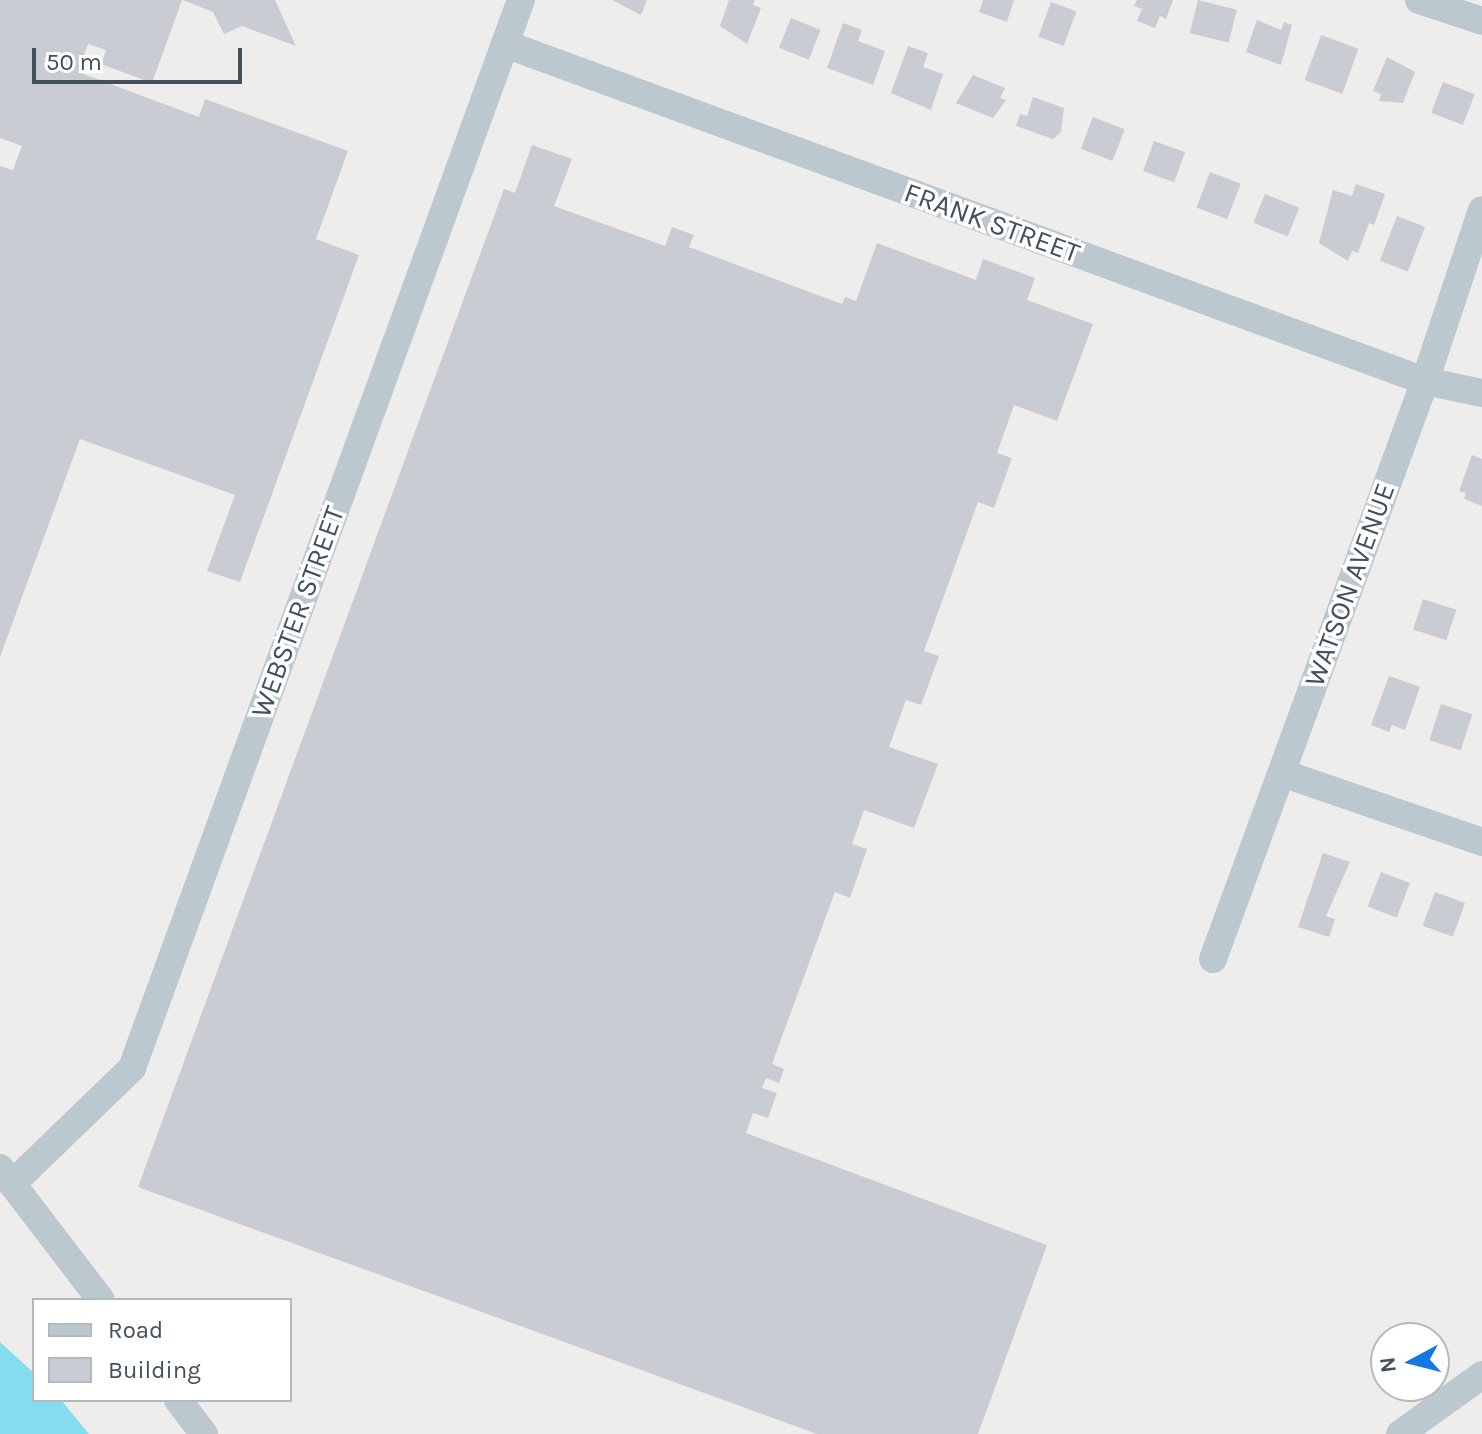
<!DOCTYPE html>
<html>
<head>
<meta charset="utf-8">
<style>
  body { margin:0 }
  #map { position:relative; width:1482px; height:1434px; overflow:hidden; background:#efecec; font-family:Karla,sans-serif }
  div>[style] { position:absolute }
  .water>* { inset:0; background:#84ddee }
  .building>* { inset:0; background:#c9ccd2; transform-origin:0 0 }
  .minor>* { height:28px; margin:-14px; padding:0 14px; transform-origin:14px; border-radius:14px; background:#bcc8d0 }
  span { translate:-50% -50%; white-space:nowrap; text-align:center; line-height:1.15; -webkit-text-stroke:7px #fff; paint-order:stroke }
  .street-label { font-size:28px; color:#44515a }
  .legend { position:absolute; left:32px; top:1298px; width:260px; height:104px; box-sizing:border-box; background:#fff; border:2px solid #b4b9bd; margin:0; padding:10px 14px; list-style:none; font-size:24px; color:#44515a }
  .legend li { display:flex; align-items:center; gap:16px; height:40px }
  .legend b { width:40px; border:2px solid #b4b9bd }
  .north { position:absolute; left:1370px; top:1322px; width:80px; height:80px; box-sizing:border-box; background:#fff; border:2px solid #b4b9bd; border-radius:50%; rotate:263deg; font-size:22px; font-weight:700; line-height:32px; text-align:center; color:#44515a }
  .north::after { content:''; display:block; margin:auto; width:28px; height:36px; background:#1378e2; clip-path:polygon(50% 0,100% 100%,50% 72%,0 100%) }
  .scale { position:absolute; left:32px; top:48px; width:210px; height:36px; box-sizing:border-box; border:4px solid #44515a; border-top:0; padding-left:10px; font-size:24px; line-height:28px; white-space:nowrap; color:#44515a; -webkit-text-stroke:6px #fff; paint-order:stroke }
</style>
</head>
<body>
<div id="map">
  <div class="water">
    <div style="clip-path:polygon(0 1342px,34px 1373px,34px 1400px,61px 1400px,89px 1434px,0 1434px)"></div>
  </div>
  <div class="building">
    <div style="clip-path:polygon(0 0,182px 0,152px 83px,101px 64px,106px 50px,88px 44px,78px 72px,199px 117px,205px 99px,348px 151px,316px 239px,359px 255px,240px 582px,207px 571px,235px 495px,80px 439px,0 657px,0 166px,13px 170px,22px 146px,0 138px)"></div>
    <div style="clip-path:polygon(183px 0,275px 0,296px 46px,242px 26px,224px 34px,213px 12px)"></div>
    <div style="clip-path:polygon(612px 0,647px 0,641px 15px)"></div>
    <div style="clip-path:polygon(729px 0,755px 0,753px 5px,761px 8px,747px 44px,720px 26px)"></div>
    <div style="clip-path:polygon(983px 0,1014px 0,1007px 22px,979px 12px)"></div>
    <div style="clip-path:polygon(1137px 0,1173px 0,1166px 19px,1160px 16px,1155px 28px,1137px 21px,1142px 9px,1134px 6px)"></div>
    <div style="left:1198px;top:0;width:40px;height:34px;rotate:14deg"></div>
    <div style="left:1051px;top:2px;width:27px;height:37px;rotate:20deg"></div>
    <div style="left:791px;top:18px;width:32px;height:32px;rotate:22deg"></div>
    <div style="clip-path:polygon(1257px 20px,1281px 30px,1284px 22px,1292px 25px,1281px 65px,1246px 52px)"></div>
    <div style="clip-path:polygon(843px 23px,862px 30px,858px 41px,885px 51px,873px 85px,827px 68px)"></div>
    <div style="left:1321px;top:35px;width:40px;height:48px;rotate:20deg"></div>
    <div style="clip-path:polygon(908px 46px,928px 53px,923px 67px,943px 74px,931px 110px,891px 93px)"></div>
    <div style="clip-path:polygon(1387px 57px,1415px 72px,1403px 103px,1379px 101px,1381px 94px,1373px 91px)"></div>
    <div style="clip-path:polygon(973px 75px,1005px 88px,1000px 98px,1006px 100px,993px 118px,956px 103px)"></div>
    <div style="left:1443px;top:82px;width:34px;height:33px;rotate:21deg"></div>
    <div style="clip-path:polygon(1033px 97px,1064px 108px,1061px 132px,1053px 139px,1016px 126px,1020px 114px,1027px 116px)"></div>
    <div style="left:1093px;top:117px;width:34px;height:34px;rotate:21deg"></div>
    <div style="left:1154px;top:141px;width:33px;height:32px;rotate:20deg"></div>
    <div style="clip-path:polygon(532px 145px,572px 159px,554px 206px,665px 246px,672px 227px,694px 235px,689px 247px,842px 304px,845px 297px,856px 301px,877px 243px,976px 280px,983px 259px,1035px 278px,1027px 300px,1093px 324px,1057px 421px,1014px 405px,997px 453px,1012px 458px,994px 508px,978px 502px,924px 651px,939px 656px,921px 705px,906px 700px,889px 747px,938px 764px,914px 828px,864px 810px,852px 844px,867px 849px,850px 898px,835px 892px,772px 1064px,784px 1069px,779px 1083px,766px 1078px,762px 1088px,777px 1093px,768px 1118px,753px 1113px,746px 1133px,1047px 1245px,978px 1434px,817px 1434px,138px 1187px,504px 189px,515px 193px)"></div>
    <div style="left:1210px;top:172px;width:33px;height:38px;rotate:21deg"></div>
    <div style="clip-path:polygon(1356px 184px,1385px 194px,1374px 225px,1369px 223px,1358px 253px,1352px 251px,1348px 261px,1319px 243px,1333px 190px,1352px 196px)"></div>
    <div style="left:1265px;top:194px;width:37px;height:31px;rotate:22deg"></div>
    <div style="left:1397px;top:216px;width:30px;height:48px;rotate:21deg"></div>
    <div style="clip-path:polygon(1472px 455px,1482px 459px,1482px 506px,1464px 499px,1466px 493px,1459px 491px)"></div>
    <div style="left:1423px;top:599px;width:35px;height:32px;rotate:18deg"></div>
    <div style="clip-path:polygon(1389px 676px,1420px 687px,1405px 730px,1392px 725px,1389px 732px,1371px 725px)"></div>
    <div style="left:1441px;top:704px;width:33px;height:38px;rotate:18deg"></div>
    <div style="clip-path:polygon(1323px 853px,1350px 862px,1326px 916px,1335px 919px,1329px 937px,1298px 927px)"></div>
    <div style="left:1381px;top:872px;width:31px;height:37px;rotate:21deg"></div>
    <div style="left:1435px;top:892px;width:32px;height:36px;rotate:20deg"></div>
  </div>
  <div class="minor">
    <div style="left:1419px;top:0;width:66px;rotate:18.4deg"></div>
    <div style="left:505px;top:44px;width:980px;rotate:20.12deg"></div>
    <div style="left:1425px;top:381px;width:58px;rotate:11.9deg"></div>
    <div style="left:1282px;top:773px;width:212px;rotate:19deg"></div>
    <div style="left:1213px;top:959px;width:616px;rotate:-69.86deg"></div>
    <div style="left:1425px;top:381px;width:180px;rotate:-71.6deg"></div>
    <div style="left:0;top:1168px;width:166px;rotate:52.6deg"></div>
    <div style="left:12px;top:1184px;width:167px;rotate:-44deg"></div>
    <div style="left:132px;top:1068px;width:1137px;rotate:-69.99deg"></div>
    <div style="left:178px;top:1400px;width:43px;rotate:52.6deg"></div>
    <div style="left:1400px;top:1434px;width:101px;rotate:-35.7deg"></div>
  </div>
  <div class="street-label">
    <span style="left:992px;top:223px;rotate:20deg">FRANK STREET</span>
    <span style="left:1350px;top:585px;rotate:-70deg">WATSON AVENUE</span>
    <span style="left:298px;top:612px;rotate:-70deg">WEBSTER STREET</span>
  </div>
  <ul class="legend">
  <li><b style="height:10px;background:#bcc8d0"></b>Road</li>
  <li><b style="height:22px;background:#c9ccd2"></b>Building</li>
  </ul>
  <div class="north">N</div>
  <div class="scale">50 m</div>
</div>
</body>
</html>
